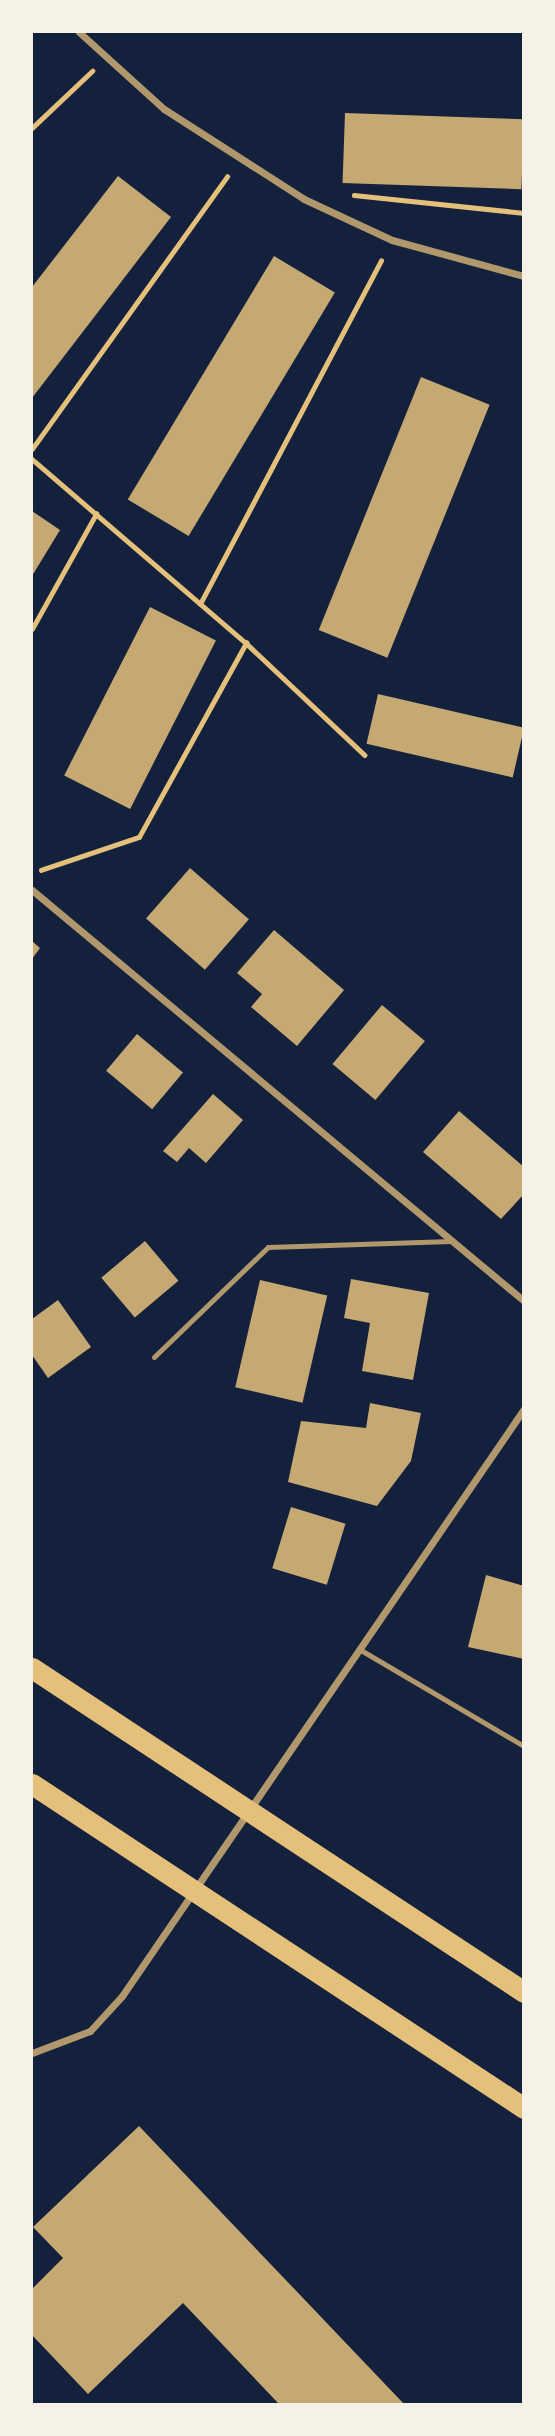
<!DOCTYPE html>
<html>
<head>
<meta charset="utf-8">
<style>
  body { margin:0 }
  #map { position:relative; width:555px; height:2436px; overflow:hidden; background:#14213d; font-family:"Space Grotesk",sans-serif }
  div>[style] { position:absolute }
  .building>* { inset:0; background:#c6a872; transform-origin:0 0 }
  .path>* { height:4.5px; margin:-2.25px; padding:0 2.25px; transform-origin:2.25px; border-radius:2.25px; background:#e5c07b }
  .service>* { height:5px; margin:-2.5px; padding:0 2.5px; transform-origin:2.5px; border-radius:2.5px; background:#b1986c }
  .minor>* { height:7px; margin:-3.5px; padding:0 3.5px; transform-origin:3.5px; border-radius:3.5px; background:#b1986c }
  .motorway>* { height:21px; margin:-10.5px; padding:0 10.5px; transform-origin:10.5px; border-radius:10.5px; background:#e5c07b }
  span { translate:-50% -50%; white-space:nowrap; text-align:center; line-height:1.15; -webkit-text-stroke:7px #f6f1e7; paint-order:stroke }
  .frame { position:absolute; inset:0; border:33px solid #f6f1e7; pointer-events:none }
</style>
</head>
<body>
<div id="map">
  <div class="building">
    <div style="left:345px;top:113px;width:179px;height:70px;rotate:2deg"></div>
    <div style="clip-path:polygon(118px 176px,171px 217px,32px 398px,32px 287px)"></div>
    <div style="left:274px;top:256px;width:71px;height:284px;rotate:31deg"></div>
    <div style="left:421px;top:377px;width:74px;height:273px;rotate:22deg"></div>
    <div style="clip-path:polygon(32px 511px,60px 530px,32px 576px)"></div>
    <div style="left:150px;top:607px;width:74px;height:189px;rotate:27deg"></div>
    <div style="left:378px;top:694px;width:150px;height:51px;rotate:13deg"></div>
    <div style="left:190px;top:868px;width:78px;height:67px;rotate:41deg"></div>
    <div style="clip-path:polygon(274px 930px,344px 990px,297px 1046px,251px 1007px,262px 994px,237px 973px)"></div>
    <div style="clip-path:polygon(32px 941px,40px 948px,32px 959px)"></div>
    <div style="left:382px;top:1005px;width:56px;height:77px;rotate:40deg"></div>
    <div style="left:137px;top:1034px;width:60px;height:48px;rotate:40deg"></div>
    <div style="clip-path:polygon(213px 1094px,243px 1120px,206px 1163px,189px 1148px,177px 1162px,163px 1151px)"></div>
    <div style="clip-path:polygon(459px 1111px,524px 1167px,524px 1194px,501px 1219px,423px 1152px)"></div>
    <div style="left:145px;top:1241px;width:52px;height:57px;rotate:50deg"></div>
    <div style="clip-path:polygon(351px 1279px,429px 1293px,413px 1380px,362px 1371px,370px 1323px,344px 1318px)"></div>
    <div style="left:260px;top:1280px;width:69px;height:110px;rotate:13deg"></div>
    <div style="clip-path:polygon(58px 1300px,91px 1347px,48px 1378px,32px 1355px,32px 1319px)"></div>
    <div style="clip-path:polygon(370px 1403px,421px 1413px,411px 1461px,377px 1506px,288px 1482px,301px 1421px,366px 1428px)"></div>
    <div style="left:291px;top:1507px;width:57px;height:64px;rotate:17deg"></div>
    <div style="clip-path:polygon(486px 1575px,524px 1586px,524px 1659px,468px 1647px)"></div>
    <div style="clip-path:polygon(139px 2126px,404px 2404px,279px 2404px,183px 2303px,88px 2394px,32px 2335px,32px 2289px,63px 2258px,33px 2227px)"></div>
  </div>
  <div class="path">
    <div style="left:32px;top:128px;width:83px;rotate:-43.5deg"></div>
    <div style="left:354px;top:195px;width:171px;rotate:6deg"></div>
    <div style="left:32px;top:449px;width:335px;rotate:-54.4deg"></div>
    <div style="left:32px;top:459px;width:282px;rotate:40.7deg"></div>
    <div style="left:246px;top:643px;width:163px;rotate:43.3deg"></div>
    <div style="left:200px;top:604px;width:388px;rotate:-62.2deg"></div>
    <div style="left:32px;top:629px;width:132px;rotate:-60.9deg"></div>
    <div style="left:41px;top:870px;width:103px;rotate:-18.6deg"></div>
    <div style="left:139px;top:837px;width:222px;rotate:-61.1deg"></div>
  </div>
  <div class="service">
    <div style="left:154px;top:1357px;width:158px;rotate:-44deg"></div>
    <div style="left:268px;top:1247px;width:183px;rotate:-1.9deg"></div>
    <div style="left:359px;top:1649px;width:191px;rotate:30.5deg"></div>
  </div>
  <div class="minor">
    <div style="left:79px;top:32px;width:115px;rotate:42.2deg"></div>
    <div style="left:164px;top:109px;width:166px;rotate:32.7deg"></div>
    <div style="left:304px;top:199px;width:97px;rotate:25deg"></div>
    <div style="left:392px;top:240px;width:137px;rotate:15.3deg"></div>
    <div style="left:32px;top:890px;width:641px;rotate:39.87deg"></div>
    <div style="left:32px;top:2053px;width:62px;rotate:-20.8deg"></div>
    <div style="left:90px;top:2031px;width:47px;rotate:-47.6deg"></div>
    <div style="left:122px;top:1996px;width:711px;rotate:-55.6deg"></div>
  </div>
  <div class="motorway">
    <div style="left:32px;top:1668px;width:589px;rotate:33.37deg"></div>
    <div style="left:32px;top:1784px;width:589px;rotate:33.37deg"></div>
  </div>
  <div class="frame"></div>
</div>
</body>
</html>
